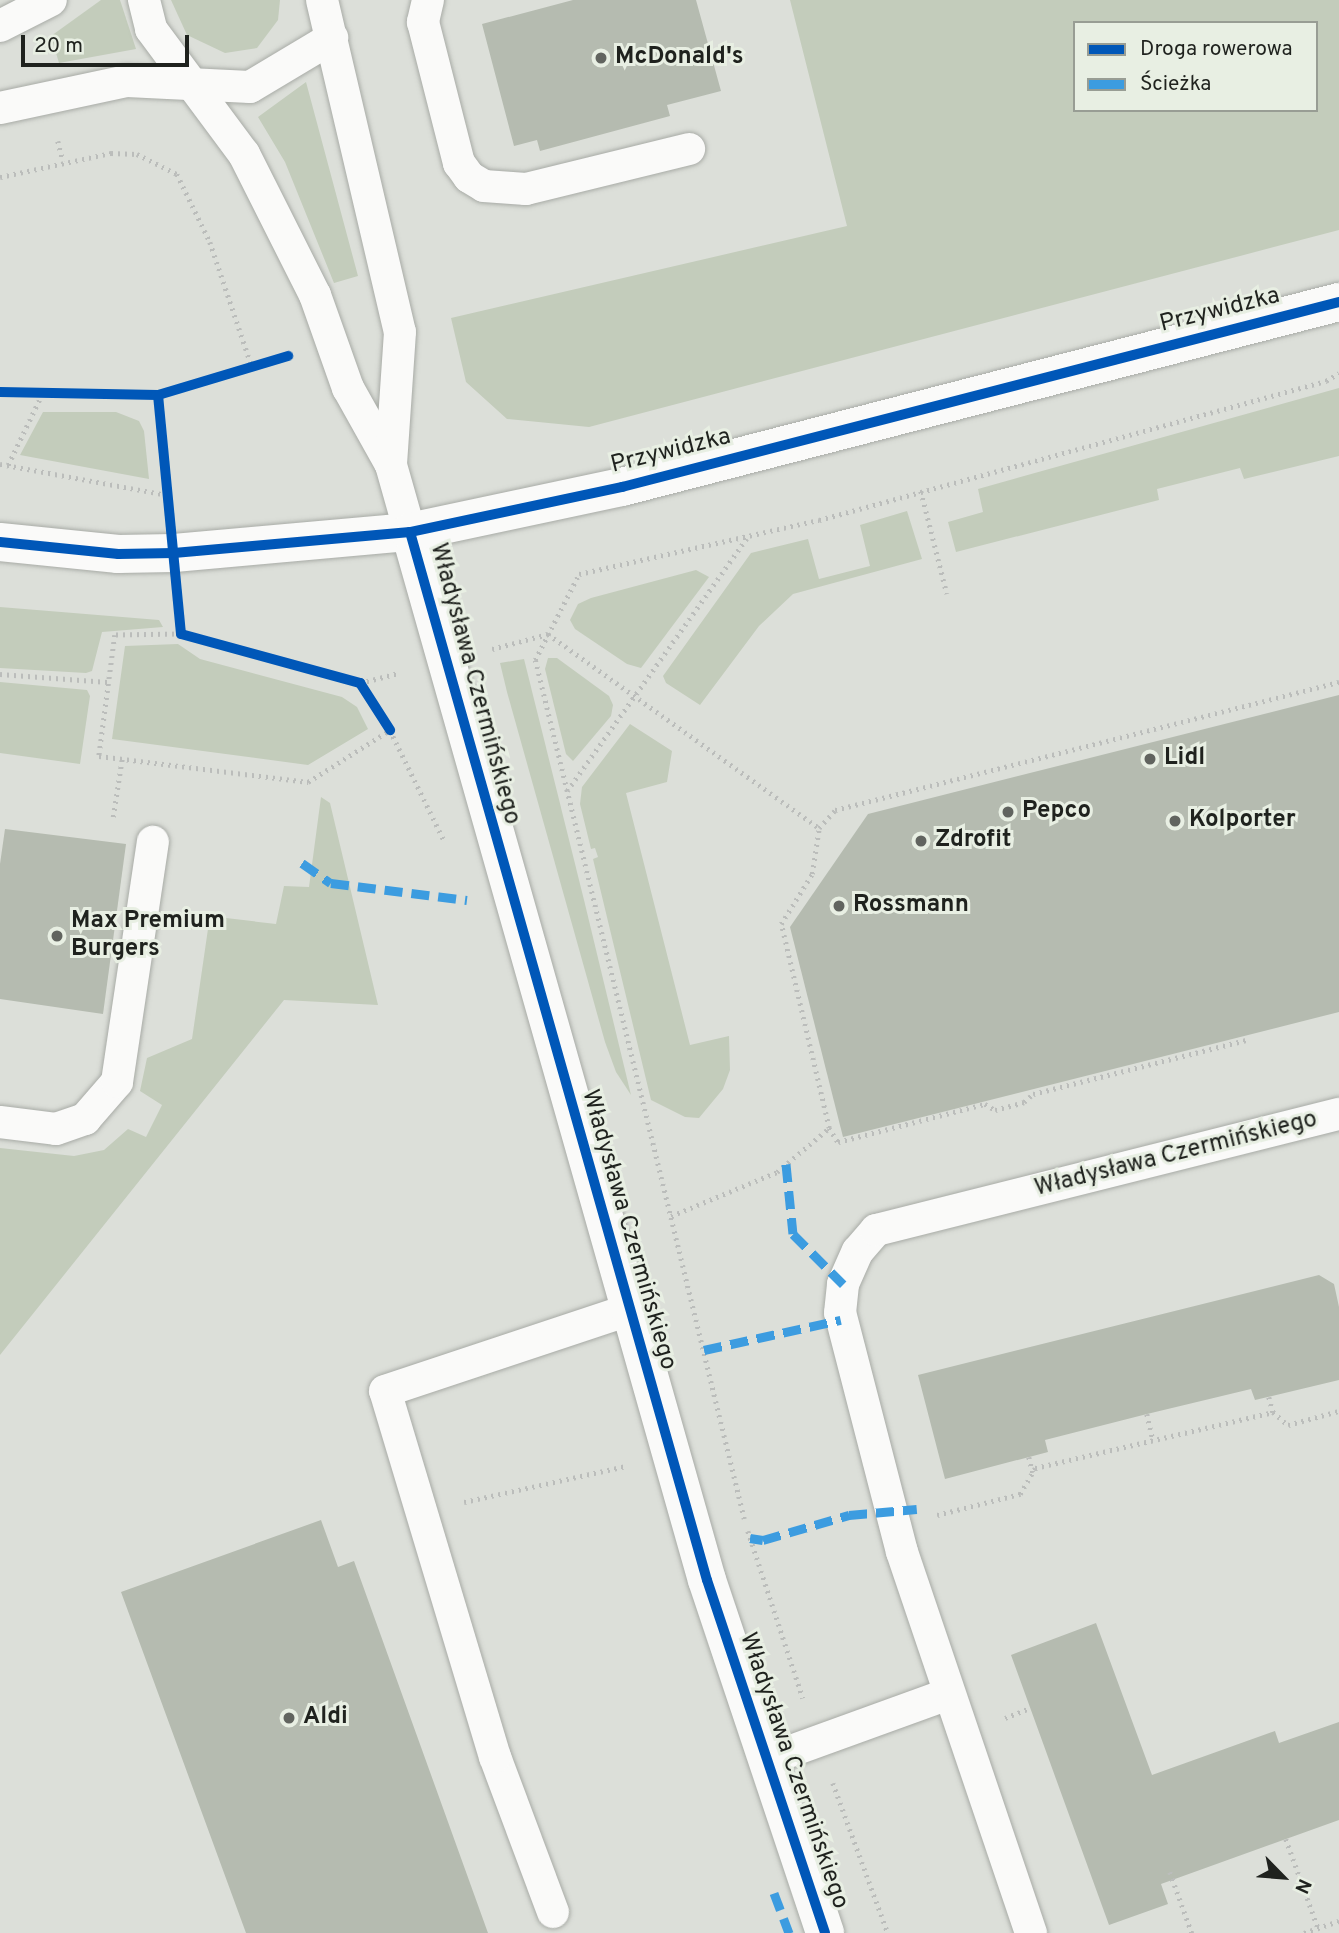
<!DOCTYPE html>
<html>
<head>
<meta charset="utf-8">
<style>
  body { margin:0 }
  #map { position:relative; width:1339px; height:1933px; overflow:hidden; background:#dcdfd9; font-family:Overpass,sans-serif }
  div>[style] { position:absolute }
  .green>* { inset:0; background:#c3ccbb }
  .building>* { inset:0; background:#b5bbb0 }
  .path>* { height:4.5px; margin-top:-2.25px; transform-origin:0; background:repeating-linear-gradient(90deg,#bbbdbb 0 2px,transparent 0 7px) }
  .roads { filter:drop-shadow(0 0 2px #a8aba6) drop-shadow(0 0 2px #a8aba6) }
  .service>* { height:32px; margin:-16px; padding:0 16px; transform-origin:16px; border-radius:16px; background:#fafaf9 }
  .tertiary>* { height:38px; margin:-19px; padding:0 19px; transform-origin:19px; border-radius:19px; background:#fafaf9 }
  .quiet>* { height:9px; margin-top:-4.5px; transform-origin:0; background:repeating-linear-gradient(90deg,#3c9ce0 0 18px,transparent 0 27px) }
  .cycleway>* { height:10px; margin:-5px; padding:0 5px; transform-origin:5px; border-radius:5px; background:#0057b8 }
  .dots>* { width:19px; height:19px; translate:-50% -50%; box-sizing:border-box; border:4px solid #e8efe3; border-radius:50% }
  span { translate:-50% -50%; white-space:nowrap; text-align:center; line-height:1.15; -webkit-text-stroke:6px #e8efe3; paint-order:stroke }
  .poi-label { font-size:24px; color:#1f221e; font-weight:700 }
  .left { translate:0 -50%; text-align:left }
  .street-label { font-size:24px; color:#1f221e }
  .legend { position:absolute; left:1073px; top:21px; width:245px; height:91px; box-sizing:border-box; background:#e8efe3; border:2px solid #989d94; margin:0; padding:9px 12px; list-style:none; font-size:21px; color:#1f221e }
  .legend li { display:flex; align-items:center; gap:14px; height:35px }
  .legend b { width:35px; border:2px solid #989d94 }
  .north { position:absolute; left:1248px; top:1842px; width:70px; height:70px; -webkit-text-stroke:5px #e8efe3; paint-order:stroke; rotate:115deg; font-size:19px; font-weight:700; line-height:28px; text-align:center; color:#1f221e }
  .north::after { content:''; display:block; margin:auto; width:24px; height:32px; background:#1f221e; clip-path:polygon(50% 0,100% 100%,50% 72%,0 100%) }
  .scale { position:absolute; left:21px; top:35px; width:168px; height:32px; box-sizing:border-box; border:4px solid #1f221e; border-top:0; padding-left:9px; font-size:21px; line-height:24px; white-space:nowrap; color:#1f221e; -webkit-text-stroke:5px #e8efe3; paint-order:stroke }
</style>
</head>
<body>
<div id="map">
  <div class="green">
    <div style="clip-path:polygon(101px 0,120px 0,136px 49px,59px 63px,51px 36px)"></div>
    <div style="clip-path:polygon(171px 0,280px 0,278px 20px,257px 48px,225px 53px,187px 35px)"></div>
    <div style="clip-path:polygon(evenodd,790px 0,1339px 0,1339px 230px,589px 427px,507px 419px,466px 382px,451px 318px,847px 226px,790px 0,1075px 23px,1316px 23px,1316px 110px,1075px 110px,1075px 23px)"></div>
    <div style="clip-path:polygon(306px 82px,358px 276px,334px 283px,285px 162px,258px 117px)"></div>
    <div style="clip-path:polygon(1339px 388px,1339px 456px,1244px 479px,1240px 468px,1157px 489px,1159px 500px,956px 552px,948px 522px,983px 512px,978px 489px)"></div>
    <div style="clip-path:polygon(43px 412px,116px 412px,139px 421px,144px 431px,149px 479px,20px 455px)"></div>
    <div style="clip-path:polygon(907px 511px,922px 559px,793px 594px,759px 626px,700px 705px,666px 683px,663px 676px,751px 553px,808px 539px,819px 579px,870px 566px,860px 525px)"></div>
    <div style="clip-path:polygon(696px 570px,709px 577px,641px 668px,627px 664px,575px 629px,570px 620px,578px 604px,591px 598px)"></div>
    <div style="clip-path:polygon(0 607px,159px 620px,163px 627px,102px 632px,92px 671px,86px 673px,0 668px)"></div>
    <div style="clip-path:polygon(178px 644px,200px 659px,342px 697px,357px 707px,368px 729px,308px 765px,112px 739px,125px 646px)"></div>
    <div style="clip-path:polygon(548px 658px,557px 658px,609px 696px,613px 705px,611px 716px,573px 761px,566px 754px,545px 669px)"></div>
    <div style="clip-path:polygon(524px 659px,584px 900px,631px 1095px,616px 1072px,605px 1042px,507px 692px,500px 663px)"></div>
    <div style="clip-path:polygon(0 682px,87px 690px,90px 696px,80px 764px,0 753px)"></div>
    <div style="clip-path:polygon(630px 724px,672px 751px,667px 782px,626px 793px,690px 1045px,729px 1036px,730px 1070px,723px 1089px,699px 1118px,685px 1117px,651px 1100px,593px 859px,598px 857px,595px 848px,591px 849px,580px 804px,582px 787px)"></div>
    <div style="clip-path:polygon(321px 797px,330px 803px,378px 1005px,284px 1000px,0 1355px,0 1148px,74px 1156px,104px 1150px,128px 1129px,146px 1137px,162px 1105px,140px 1091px,147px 1058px,192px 1039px,209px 922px,189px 930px,192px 914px,276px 924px,284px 886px,309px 887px)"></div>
  </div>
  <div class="building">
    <div style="clip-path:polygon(573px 0,696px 0,721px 91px,667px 105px,670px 116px,540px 151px,537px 140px,514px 146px,482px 24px)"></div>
    <div style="clip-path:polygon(1339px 695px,1339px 1012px,843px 1137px,790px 927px,868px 814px)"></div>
    <div style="clip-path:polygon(5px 829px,126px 844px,103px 1014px,0 999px,0 864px)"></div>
    <div style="clip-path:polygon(1319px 1275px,1334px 1284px,1339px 1307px,1339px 1380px,1255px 1400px,1251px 1389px,1147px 1414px,1045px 1440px,1048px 1452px,945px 1479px,918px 1375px)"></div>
    <div style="clip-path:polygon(321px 1520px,338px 1567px,354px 1561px,488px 1933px,246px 1933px,121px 1592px)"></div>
    <div style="clip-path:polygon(1096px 1623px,1152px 1775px,1275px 1731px,1279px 1743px,1339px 1722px,1339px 1820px,1161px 1884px,1168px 1904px,1109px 1925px,1011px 1655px)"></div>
  </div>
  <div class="path">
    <div style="left:58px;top:141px;width:21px;rotate:76deg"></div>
    <div style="left:0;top:177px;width:114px;rotate:-12.2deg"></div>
    <div style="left:111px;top:153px;width:26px;rotate:2deg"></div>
    <div style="left:137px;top:154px;width:45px;rotate:26.6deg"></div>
    <div style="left:177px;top:174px;width:76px;rotate:64.1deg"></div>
    <div style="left:210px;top:242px;width:129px;rotate:71.4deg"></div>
    <div style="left:0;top:464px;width:171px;rotate:10.5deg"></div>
    <div style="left:8px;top:465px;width:81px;rotate:-64.4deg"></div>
    <div style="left:921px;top:491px;width:106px;rotate:75.8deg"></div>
    <div style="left:181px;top:634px;width:66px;rotate:179.1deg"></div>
    <div style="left:115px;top:635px;width:122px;rotate:97.5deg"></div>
    <div style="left:99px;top:756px;width:211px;rotate:7.1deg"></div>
    <div style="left:308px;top:782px;width:97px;rotate:-32.4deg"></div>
    <div style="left:390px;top:730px;width:123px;rotate:63.9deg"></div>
    <div style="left:548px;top:634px;width:333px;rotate:35.6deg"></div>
    <div style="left:492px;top:649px;width:58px;rotate:-15deg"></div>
    <div style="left:0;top:674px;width:108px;rotate:4.2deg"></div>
    <div style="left:360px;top:683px;width:40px;rotate:-14.4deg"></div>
    <div style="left:567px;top:791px;width:310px;rotate:-54.6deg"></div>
    <div style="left:113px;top:817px;width:59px;rotate:-81.2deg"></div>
    <div style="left:829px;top:1128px;width:17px;rotate:57deg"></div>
    <div style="left:838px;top:1142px;width:152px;rotate:-14.5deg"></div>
    <div style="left:985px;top:1104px;width:12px;rotate:31deg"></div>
    <div style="left:995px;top:1110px;width:30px;rotate:-15deg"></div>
    <div style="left:1024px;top:1102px;width:12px;rotate:-42deg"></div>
    <div style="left:1033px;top:1094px;width:221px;rotate:-14.2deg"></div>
    <div style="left:671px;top:1216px;width:115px;rotate:-22.5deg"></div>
    <div style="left:777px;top:1172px;width:68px;rotate:-40.2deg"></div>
    <div style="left:829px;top:1128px;width:210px;rotate:-103.2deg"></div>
    <div style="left:781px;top:924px;width:59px;rotate:-58.2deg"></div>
    <div style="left:812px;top:874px;width:47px;rotate:-81.3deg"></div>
    <div style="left:819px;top:828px;width:24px;rotate:-48deg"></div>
    <div style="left:835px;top:810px;width:520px;rotate:-14.25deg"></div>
    <div style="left:1269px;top:1397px;width:16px;rotate:75deg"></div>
    <div style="left:1147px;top:1414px;width:27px;rotate:77deg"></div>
    <div style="left:1029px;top:1457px;width:16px;rotate:76deg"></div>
    <div style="left:464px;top:1502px;width:166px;rotate:-12.5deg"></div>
    <div style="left:937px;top:1515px;width:86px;rotate:-14.2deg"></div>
    <div style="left:1020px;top:1494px;width:30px;rotate:-60deg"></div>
    <div style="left:1035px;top:1468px;width:244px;rotate:-13.2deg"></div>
    <div style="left:1273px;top:1412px;width:20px;rotate:41deg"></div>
    <div style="left:1288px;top:1425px;width:53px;rotate:-15.4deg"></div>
    <div style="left:744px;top:1519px;width:884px;rotate:-103.67deg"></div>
    <div style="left:535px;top:660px;width:97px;rotate:-62.9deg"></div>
    <div style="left:579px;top:574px;width:246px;rotate:-12.7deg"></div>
    <div style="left:819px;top:520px;width:526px;rotate:-15.33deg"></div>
    <div style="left:1326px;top:381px;width:15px;rotate:-32deg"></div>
    <div style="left:748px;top:1531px;width:176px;rotate:71.8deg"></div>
    <div style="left:1005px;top:1718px;width:27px;rotate:-22deg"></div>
    <div style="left:833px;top:1783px;width:160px;rotate:69.9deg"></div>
    <div style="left:1286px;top:1839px;width:95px;rotate:70.2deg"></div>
    <div style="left:1170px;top:1872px;width:65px;rotate:70.2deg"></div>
    <div style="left:1304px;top:1933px;width:37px;rotate:-19deg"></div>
  </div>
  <div class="roads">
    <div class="service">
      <div style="left:144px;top:0;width:30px;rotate:76deg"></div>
      <div style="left:151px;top:29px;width:156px;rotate:53.4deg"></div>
      <div style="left:244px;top:154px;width:158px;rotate:63.3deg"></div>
      <div style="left:315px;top:295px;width:99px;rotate:70.5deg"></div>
      <div style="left:348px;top:388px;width:88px;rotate:60.8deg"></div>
      <div style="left:391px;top:465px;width:70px;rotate:74.2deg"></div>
      <div style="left:322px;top:0;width:341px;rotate:76.8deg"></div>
      <div style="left:400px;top:332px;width:133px;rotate:93.9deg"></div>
      <div style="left:428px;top:0;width:23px;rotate:103deg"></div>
      <div style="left:423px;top:22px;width:146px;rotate:75.7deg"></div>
      <div style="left:459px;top:163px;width:17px;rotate:54deg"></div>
      <div style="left:469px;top:177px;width:17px;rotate:31deg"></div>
      <div style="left:484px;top:186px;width:42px;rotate:4.1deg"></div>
      <div style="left:526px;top:189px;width:168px;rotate:-13.8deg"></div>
      <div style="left:0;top:26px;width:57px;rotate:-27deg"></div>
      <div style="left:0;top:108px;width:130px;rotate:-12deg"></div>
      <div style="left:127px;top:81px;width:123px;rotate:2.8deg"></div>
      <div style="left:250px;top:87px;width:96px;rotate:-30.9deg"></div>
      <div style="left:0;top:1122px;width:56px;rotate:7.1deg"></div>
      <div style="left:56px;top:1129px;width:31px;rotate:-19deg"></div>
      <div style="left:85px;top:1119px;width:49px;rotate:-49.1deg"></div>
      <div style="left:117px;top:1082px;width:243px;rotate:-81.5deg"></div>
      <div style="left:766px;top:1760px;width:194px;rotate:-19.9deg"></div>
      <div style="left:553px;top:1912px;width:165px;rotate:-110.5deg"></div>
      <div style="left:495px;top:1757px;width:382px;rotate:-106.7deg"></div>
      <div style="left:385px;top:1391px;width:256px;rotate:-18.4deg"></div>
      <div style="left:1031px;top:1933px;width:402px;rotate:-108.7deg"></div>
      <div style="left:902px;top:1552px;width:247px;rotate:-104.5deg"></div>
      <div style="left:840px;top:1313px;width:29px;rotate:-84deg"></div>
      <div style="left:843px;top:1284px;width:36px;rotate:-66deg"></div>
      <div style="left:858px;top:1251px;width:28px;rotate:-49deg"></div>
      <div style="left:876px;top:1230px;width:477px;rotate:-14.1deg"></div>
    </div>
    <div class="tertiary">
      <div style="left:410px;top:532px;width:1089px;rotate:74.18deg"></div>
      <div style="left:707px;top:1580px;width:372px;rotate:71.5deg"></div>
      <div style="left:0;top:542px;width:119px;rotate:5.8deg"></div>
      <div style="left:118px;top:554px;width:56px;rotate:-1deg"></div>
      <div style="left:174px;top:553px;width:237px;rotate:-5.1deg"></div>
      <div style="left:410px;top:532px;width:217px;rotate:-12deg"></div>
      <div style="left:622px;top:487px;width:740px;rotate:-14.47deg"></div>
    </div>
  </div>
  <div class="quiet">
    <div style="left:302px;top:863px;width:35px;rotate:35deg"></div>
    <div style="left:331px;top:883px;width:137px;rotate:7.1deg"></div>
    <div style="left:786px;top:1164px;width:70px;rotate:84.3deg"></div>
    <div style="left:793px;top:1234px;width:71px;rotate:45deg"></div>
    <div style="left:704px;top:1350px;width:140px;rotate:-12.4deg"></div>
    <div style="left:750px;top:1538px;width:13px;rotate:9deg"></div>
    <div style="left:763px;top:1540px;width:90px;rotate:-16.2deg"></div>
    <div style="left:849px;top:1515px;width:68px;rotate:-5deg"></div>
    <div style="left:774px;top:1893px;width:43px;rotate:69.4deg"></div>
  </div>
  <div class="cycleway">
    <div style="left:0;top:392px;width:158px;rotate:1.1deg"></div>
    <div style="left:158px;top:395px;width:136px;rotate:-16.7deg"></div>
    <div style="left:158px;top:395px;width:240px;rotate:84.5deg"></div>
    <div style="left:181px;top:634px;width:186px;rotate:15.3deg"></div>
    <div style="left:360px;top:683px;width:56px;rotate:57.4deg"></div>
    <div style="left:410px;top:532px;width:1089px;rotate:74.18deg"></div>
    <div style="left:707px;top:1580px;width:372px;rotate:71.5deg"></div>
    <div style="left:0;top:542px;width:119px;rotate:5.8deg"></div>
    <div style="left:118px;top:554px;width:56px;rotate:-1deg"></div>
    <div style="left:174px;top:553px;width:237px;rotate:-5.1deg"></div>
    <div style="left:410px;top:532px;width:217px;rotate:-12deg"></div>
    <div style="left:622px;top:487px;width:740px;rotate:-14.47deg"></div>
  </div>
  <div class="dots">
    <div style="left:601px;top:58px;background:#61645f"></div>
    <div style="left:1150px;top:759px;background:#61645f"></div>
    <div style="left:1008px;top:812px;background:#61645f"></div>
    <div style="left:1175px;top:821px;background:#61645f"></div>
    <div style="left:921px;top:841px;background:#61645f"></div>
    <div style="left:839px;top:906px;background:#61645f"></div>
    <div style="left:57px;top:936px;background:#61645f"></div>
    <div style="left:289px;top:1718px;background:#61645f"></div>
  </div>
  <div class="poi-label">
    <span class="left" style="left:615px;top:58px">McDonald's</span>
    <span class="left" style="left:1164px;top:759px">Lidl</span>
    <span class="left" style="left:1022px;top:812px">Pepco</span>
    <span class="left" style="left:1189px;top:821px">Kolporter</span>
    <span class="left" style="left:935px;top:841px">Zdrofit</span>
    <span class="left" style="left:853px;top:906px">Rossmann</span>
    <span class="left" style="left:71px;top:936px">Max Premium<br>Burgers</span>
    <span class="left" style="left:303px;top:1718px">Aldi</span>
  </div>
  <div class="street-label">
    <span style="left:1220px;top:311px;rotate:-14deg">Przywidzka</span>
    <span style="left:671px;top:452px;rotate:-14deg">Przywidzka</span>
    <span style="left:474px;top:684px;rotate:75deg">Władysława Czermińskiego</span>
    <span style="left:1176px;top:1155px;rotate:-14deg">Władysława Czermińskiego</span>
    <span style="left:628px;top:1230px;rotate:74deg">Władysława Czermińskiego</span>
    <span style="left:793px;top:1771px;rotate:71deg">Władysława Czermińskiego</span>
  </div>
  <ul class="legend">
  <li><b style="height:9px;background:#0057b8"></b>Droga rowerowa</li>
  <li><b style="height:9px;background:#3c9ce0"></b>Ścieżka</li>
  </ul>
  <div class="north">N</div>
  <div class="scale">20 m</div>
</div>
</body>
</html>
